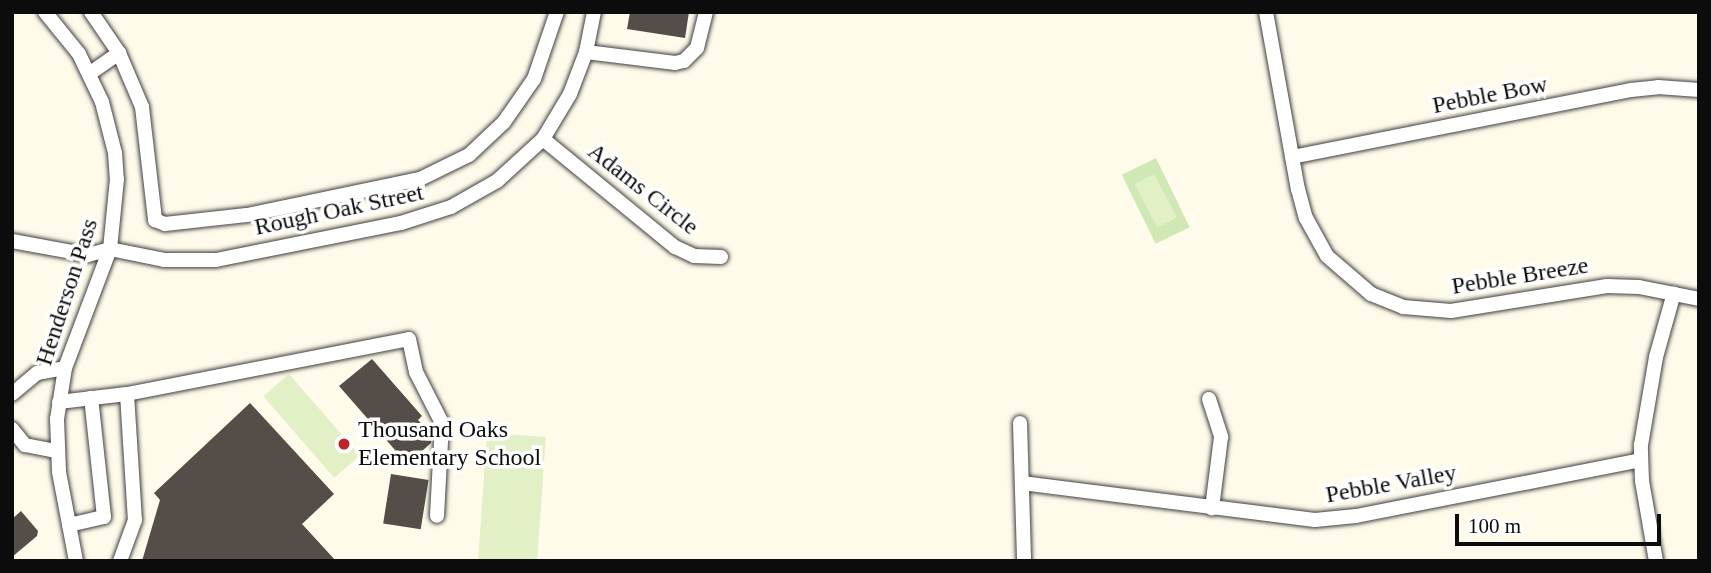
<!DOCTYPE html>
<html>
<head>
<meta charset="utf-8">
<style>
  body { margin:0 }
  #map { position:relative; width:1711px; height:573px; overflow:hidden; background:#fffbea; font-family:Georgia,serif }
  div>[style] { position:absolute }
  .green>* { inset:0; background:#d0e9b4; transform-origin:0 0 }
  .pitch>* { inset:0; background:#e2f0c6; transform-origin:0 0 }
  .building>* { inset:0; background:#544d48; transform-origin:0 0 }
  .roads { filter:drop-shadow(0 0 2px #3f3f3f) drop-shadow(0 0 2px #3f3f3f) }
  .minor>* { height:14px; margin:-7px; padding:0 7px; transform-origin:7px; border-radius:7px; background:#fff }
  .dots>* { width:19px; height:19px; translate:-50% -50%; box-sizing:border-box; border:4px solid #fff; border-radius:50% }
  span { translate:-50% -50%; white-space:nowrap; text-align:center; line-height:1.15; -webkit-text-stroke:7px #fff; paint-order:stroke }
  .street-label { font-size:24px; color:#0c0c0c }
  .poi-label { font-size:24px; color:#0c0c0c }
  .left { translate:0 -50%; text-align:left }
  .frame { position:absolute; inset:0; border:14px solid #0c0c0c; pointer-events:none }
  .scale { position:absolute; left:1455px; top:514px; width:206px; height:32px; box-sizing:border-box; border:4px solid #0c0c0c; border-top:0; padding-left:9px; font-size:21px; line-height:24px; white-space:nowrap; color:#0c0c0c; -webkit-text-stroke:5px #fff; paint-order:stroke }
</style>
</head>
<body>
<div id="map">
  <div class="green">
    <div style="left:1156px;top:158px;width:77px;height:38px;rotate:64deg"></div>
  </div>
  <div class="pitch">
    <div style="left:1154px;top:174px;width:49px;height:22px;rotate:62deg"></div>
    <div style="left:289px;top:374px;width:108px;height:34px;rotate:49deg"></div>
    <div style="left:487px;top:433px;width:59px;height:128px;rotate:4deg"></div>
  </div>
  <div class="building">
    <div style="clip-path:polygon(630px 12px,689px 12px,685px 38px,627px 29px)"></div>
    <div style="clip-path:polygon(372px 359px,422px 416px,418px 420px,432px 436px,431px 443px,403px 468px,391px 454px,395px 450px,339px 386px)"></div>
    <div style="clip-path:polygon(250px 403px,334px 494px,302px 524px,336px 561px,142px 561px,160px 500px,154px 493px)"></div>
    <div style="left:391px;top:474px;width:38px;height:50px;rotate:9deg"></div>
    <div style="clip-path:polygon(21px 511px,38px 531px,37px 536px,12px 557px,12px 519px)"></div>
  </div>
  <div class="roads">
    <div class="minor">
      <div style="left:45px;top:12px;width:54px;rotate:51deg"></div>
      <div style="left:79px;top:54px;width:53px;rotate:64.4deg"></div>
      <div style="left:102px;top:102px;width:53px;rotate:75.7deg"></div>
      <div style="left:115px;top:153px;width:26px;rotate:86deg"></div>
      <div style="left:117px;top:179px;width:70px;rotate:95.7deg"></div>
      <div style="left:110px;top:249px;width:127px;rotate:110.7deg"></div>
      <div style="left:65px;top:368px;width:52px;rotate:98.9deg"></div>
      <div style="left:57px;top:419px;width:53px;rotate:87.8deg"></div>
      <div style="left:59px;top:472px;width:91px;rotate:79.2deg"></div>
      <div style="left:91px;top:12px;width:50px;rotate:55.7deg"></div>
      <div style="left:1266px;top:12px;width:180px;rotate:79.8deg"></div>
      <div style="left:1298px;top:189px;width:30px;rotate:75deg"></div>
      <div style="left:1306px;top:218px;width:43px;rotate:61.1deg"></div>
      <div style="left:1327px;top:256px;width:58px;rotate:40.8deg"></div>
      <div style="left:1371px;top:294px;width:35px;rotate:22deg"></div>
      <div style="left:1403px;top:307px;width:48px;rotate:4.8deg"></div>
      <div style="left:1451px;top:311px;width:158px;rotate:-9.1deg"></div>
      <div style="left:1607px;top:286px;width:32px;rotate:2deg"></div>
      <div style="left:1639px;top:287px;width:61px;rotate:11.3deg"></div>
      <div style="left:586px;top:52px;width:90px;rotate:7deg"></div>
      <div style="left:675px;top:63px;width:9px;rotate:-13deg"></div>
      <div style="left:684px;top:61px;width:18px;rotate:-45deg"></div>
      <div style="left:697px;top:48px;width:37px;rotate:-76deg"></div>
      <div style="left:89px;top:74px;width:37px;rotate:-35deg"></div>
      <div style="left:119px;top:53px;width:59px;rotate:66.9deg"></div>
      <div style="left:142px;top:107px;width:114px;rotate:83.4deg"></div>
      <div style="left:155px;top:220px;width:11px;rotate:22deg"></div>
      <div style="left:165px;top:224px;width:82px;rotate:-6.3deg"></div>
      <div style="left:247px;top:215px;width:177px;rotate:-11.8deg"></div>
      <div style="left:420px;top:179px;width:55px;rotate:-26.1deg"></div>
      <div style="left:469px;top:155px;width:48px;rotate:-43.3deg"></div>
      <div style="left:504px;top:122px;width:52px;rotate:-55.1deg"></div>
      <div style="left:534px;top:79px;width:71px;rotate:-71.1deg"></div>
      <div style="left:543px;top:139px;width:171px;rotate:39.3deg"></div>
      <div style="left:675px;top:247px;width:21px;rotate:25deg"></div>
      <div style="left:694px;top:256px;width:27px;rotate:2deg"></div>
      <div style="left:1292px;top:157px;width:346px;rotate:-11.2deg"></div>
      <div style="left:1631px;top:90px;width:27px;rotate:-6deg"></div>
      <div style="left:1658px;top:87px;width:41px;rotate:4.2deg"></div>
      <div style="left:12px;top:241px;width:77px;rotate:10.4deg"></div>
      <div style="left:88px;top:255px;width:23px;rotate:-15deg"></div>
      <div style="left:110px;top:249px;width:55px;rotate:11.5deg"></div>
      <div style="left:164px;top:260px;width:52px"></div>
      <div style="left:216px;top:260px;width:189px;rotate:-11.3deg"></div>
      <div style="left:401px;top:223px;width:52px;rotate:-17.7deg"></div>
      <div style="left:451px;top:207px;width:53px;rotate:-29.5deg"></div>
      <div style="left:497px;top:181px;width:62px;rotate:-42.4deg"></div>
      <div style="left:543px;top:139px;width:52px;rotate:-59deg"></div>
      <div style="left:570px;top:94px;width:45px;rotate:-69.1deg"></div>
      <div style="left:586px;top:52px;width:41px;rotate:-78.7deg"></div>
      <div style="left:12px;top:394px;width:33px;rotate:-40deg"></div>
      <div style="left:37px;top:373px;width:28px;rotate:-10deg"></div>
      <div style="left:127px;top:394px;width:287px;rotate:-11deg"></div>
      <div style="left:409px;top:339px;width:34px;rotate:78deg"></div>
      <div style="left:416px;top:372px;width:57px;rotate:63deg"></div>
      <div style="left:442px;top:423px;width:93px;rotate:93.1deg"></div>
      <div style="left:1209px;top:399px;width:40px;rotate:72deg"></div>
      <div style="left:1221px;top:437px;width:72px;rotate:97.2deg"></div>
      <div style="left:59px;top:402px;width:68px;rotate:-6.7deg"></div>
      <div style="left:127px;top:394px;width:126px;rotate:86.4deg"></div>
      <div style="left:135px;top:520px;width:44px;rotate:110.1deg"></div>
      <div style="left:1020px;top:423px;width:138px;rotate:88.3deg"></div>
      <div style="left:12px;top:429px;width:21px;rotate:51deg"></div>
      <div style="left:25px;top:445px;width:32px;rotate:11deg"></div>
      <div style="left:1022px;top:483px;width:295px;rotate:7.2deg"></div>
      <div style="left:1315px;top:520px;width:41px;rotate:-5.6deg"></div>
      <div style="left:1356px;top:516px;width:290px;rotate:-11.1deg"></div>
      <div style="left:69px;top:525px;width:36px;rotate:-13deg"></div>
      <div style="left:104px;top:517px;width:120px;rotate:-96.2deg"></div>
      <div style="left:1656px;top:561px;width:81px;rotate:-99.9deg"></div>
      <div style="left:1642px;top:481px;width:36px;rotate:-92deg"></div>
      <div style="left:1641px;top:445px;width:89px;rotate:-80.3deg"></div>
      <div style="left:1656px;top:357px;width:66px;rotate:-74.3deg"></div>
    </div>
  </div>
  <div class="dots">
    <div style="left:344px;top:444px;background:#be222b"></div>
  </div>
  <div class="street-label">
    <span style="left:1490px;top:95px;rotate:-11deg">Pebble Bow</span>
    <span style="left:643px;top:189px;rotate:38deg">Adams Circle</span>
    <span style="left:339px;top:210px;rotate:-12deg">Rough Oak Street</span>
    <span style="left:1520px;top:276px;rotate:-9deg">Pebble Breeze</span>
    <span style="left:67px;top:292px;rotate:-72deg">Henderson Pass</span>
    <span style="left:1391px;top:484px;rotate:-10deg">Pebble Valley</span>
  </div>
  <div class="poi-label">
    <span class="left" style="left:358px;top:444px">Thousand Oaks<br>Elementary School</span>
  </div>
  <div class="frame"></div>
  <div class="scale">100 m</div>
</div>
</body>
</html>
